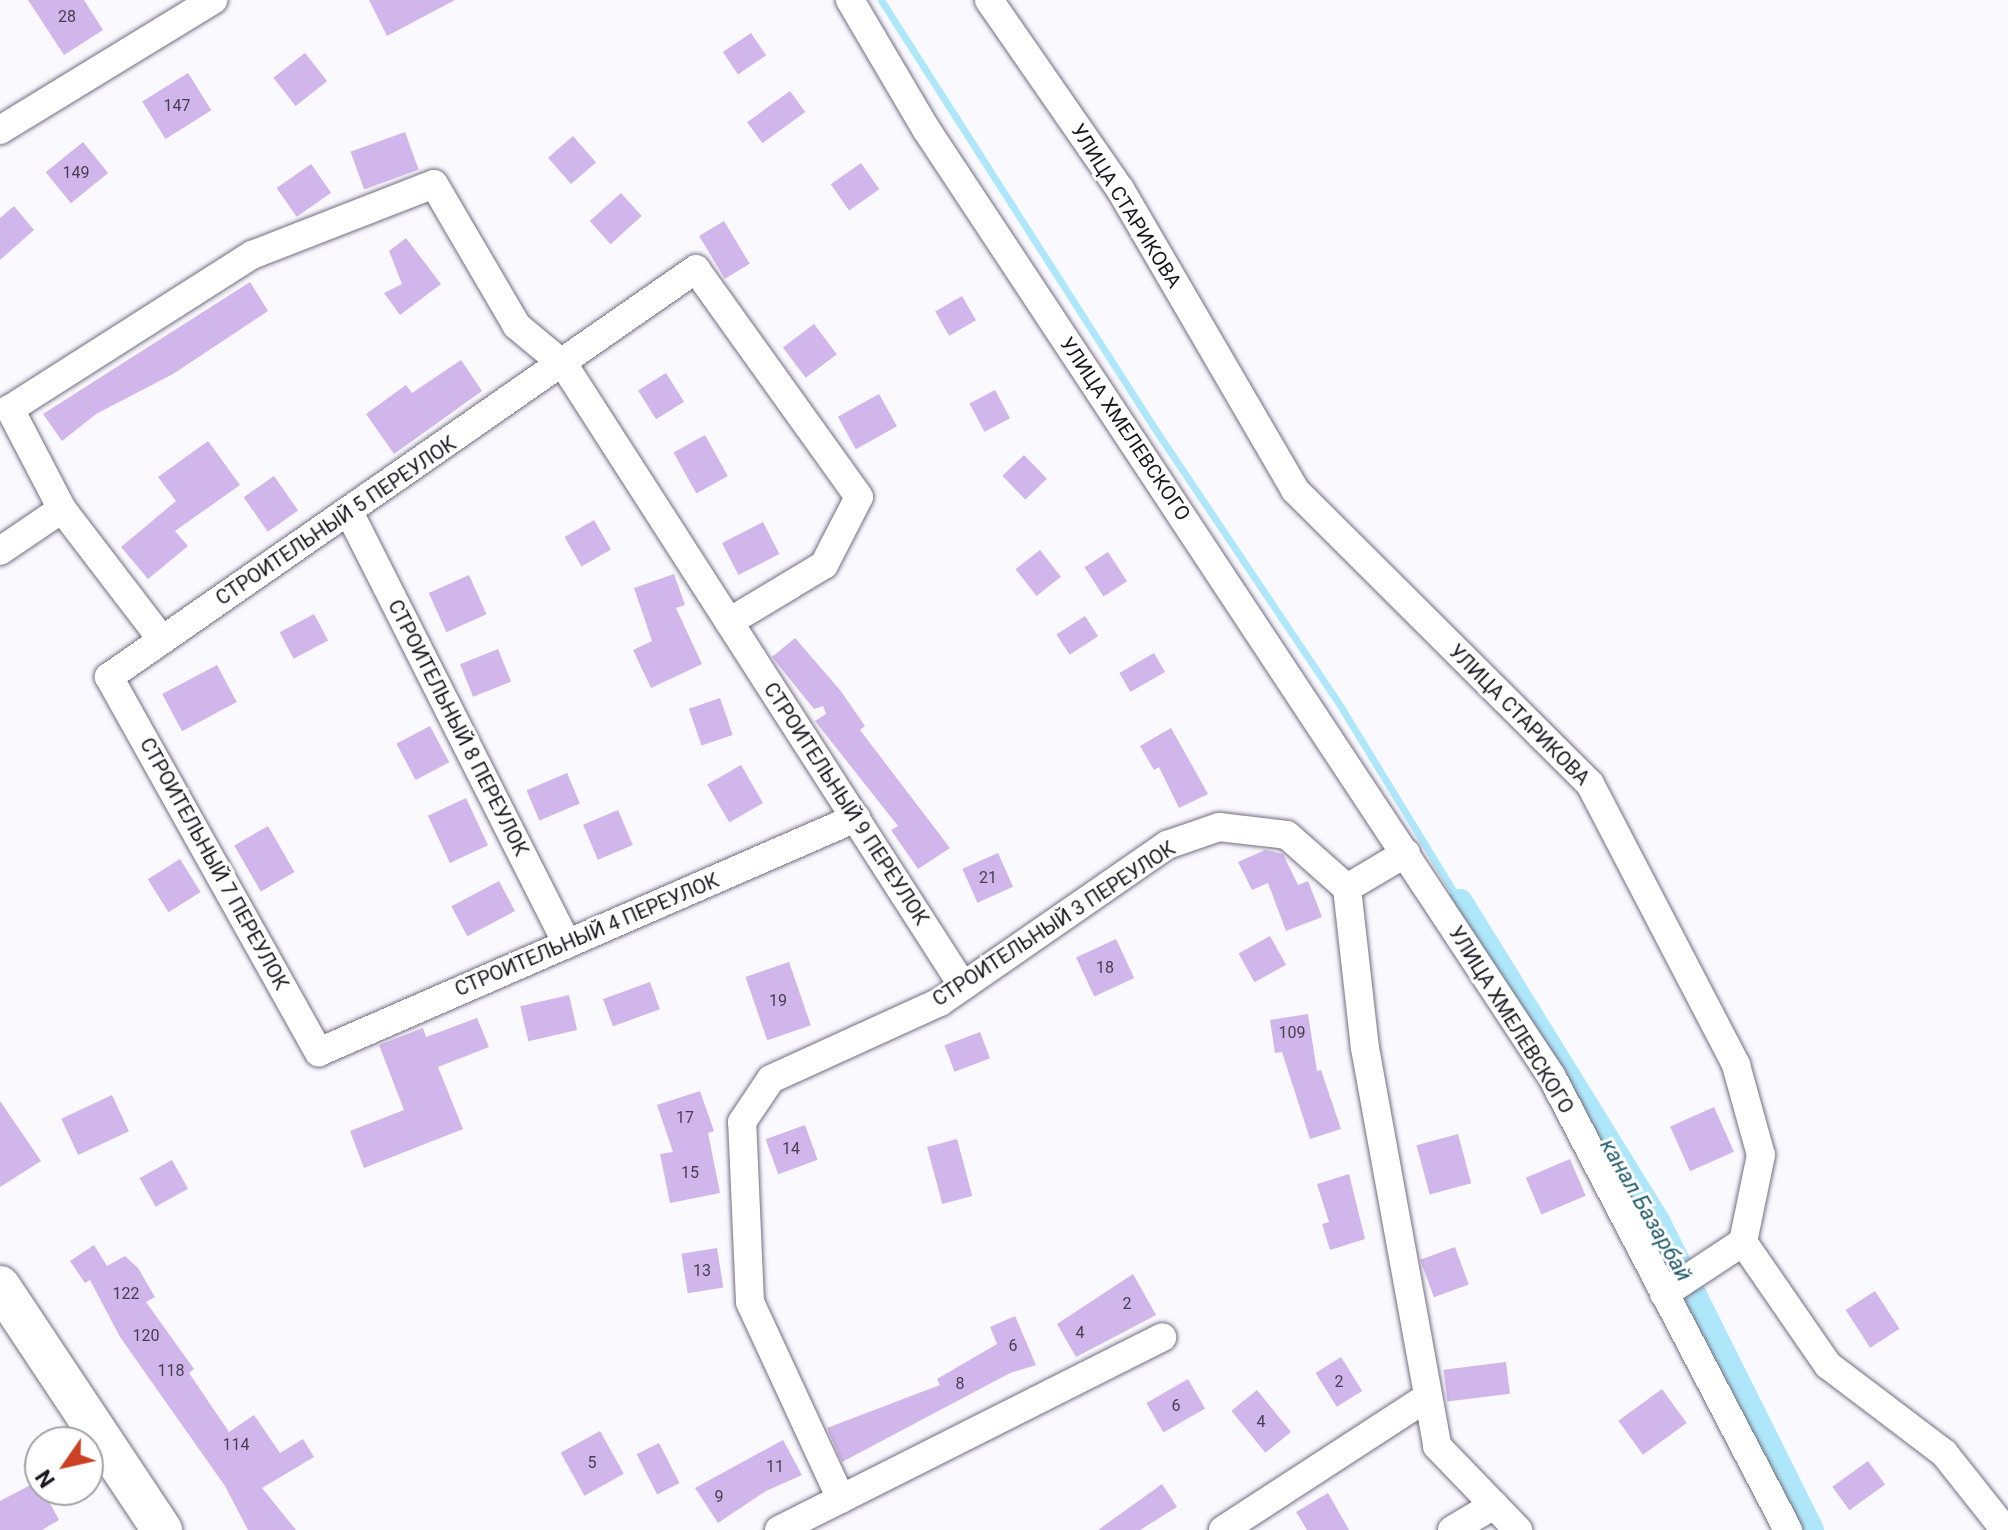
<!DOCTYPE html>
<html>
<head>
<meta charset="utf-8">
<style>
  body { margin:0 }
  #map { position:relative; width:2008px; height:1530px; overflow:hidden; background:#faf9fe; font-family:Roboto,sans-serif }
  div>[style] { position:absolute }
  .stream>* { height:7px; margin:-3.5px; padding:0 3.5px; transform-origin:3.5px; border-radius:3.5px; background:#afe7fa }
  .canal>* { height:26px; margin:-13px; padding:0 13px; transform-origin:13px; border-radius:13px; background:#afe7fa }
  .building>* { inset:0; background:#d1b6eb; transform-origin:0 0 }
  .roads { filter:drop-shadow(0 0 2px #736d82) drop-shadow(0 0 2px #736d82) }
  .street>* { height:28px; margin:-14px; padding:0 14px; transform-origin:14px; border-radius:14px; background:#fff }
  .secondary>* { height:40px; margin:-20px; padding:0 20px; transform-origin:20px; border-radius:20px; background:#fff }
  span { translate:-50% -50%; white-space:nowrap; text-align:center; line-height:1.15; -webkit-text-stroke:6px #fff; paint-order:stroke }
  .number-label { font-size:16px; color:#473e52 }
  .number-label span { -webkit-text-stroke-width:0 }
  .street-label { font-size:20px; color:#19161f }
  .water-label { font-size:22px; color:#235c6d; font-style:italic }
  .north { position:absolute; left:24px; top:1426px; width:80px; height:80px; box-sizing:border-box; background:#fff; border:2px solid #a3a2a5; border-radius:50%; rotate:236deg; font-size:22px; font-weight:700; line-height:32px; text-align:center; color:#19161f }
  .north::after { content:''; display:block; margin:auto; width:28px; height:36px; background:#cc4124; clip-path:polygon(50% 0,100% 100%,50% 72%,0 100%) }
</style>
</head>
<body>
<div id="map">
  <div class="stream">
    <div style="left:881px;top:0;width:505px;rotate:57.44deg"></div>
    <div style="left:1153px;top:426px;width:338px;rotate:56.2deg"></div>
    <div style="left:1341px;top:707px;width:228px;rotate:58.6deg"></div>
  </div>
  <div class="canal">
    <div style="left:1460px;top:902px;width:377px;rotate:58.3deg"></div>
    <div style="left:1658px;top:1223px;width:343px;rotate:63.5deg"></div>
  </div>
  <div class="building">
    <div style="clip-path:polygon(28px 0,84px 0,103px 30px,64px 55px)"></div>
    <div style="clip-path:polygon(369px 0,455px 0,387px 36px)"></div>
    <div style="left:751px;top:33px;width:27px;height:34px;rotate:56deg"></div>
    <div style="left:305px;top:53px;width:36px;height:40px;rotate:52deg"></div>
    <div style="left:188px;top:73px;width:44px;height:54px;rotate:58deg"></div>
    <div style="left:790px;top:91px;width:26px;height:53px;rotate:54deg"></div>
    <div style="left:405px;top:132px;width:40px;height:58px;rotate:70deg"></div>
    <div style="left:573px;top:136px;width:35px;height:33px;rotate:49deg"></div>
    <div style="left:83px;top:142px;width:40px;height:48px;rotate:51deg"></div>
    <div style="left:861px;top:163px;width:32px;height:37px;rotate:55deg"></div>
    <div style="left:311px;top:164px;width:35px;height:42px;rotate:55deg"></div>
    <div style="left:621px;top:193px;width:31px;height:42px;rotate:48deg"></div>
    <div style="clip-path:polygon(14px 206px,34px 230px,0 260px,0 218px)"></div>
    <div style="left:724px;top:221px;width:50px;height:29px;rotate:59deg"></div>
    <div style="clip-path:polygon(406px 238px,441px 284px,400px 315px,384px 293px,402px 284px,389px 251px)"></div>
    <div style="clip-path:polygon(250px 282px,268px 311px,173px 374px,96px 414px,62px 441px,43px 414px)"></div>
    <div style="left:962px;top:296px;width:28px;height:31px;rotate:60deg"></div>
    <div style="left:814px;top:324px;width:38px;height:39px;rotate:53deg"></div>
    <div style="clip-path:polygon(461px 360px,482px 391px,394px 454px,366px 414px,406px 385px,412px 393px)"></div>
    <div style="left:666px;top:373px;width:34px;height:33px;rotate:58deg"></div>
    <div style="left:995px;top:390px;width:32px;height:29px;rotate:62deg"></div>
    <div style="left:879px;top:394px;width:37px;height:47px;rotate:61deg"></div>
    <div style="left:705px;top:435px;width:47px;height:36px;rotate:61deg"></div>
    <div style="clip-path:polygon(208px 441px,240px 485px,175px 531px,188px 546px,148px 579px,121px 547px,176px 501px,158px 477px)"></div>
    <div style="left:1024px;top:455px;width:33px;height:30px;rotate:46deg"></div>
    <div style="left:274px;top:476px;width:42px;height:37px;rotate:55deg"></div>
    <div style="left:594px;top:520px;width:34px;height:34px;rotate:60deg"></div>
    <div style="left:763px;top:522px;width:36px;height:46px;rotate:63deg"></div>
    <div style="left:1040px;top:550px;width:34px;height:31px;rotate:52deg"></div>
    <div style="left:1108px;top:552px;width:35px;height:28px;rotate:57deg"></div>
    <div style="clip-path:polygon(674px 574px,685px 605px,676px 608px,702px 664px,651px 688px,633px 650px,652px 641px,634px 588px)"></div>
    <div style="left:469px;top:575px;width:43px;height:44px;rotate:66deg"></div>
    <div style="left:314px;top:614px;width:30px;height:39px;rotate:62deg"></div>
    <div style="left:1085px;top:616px;width:24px;height:34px;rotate:57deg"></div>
    <div style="clip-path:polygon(795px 638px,840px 690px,865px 726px,860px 730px,950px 848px,918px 869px,891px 830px,898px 826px,815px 721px,826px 714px,823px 706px,814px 709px,772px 657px)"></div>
    <div style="left:498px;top:649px;width:35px;height:41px;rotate:68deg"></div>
    <div style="left:1154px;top:653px;width:22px;height:40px;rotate:60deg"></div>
    <div style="left:217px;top:665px;width:42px;height:62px;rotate:62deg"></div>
    <div style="left:720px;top:698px;width:39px;height:33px;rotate:71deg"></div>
    <div style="left:430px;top:726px;width:41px;height:38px;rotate:62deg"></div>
    <div style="clip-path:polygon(1171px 728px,1208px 794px,1179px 808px,1159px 767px,1154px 770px,1140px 746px)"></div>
    <div style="left:741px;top:765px;width:44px;height:39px;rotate:60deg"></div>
    <div style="left:567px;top:773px;width:33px;height:44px;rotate:67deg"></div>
    <div style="left:466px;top:798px;width:52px;height:42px;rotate:65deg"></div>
    <div style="left:618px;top:810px;width:38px;height:38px;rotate:67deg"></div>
    <div style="left:268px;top:826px;width:53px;height:39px;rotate:60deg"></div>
    <div style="clip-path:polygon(1265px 850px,1283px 854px,1298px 885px,1308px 881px,1322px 917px,1286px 931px,1268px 883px,1252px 890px,1238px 862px)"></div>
    <div style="left:998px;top:853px;width:37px;height:39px;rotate:66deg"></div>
    <div style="left:180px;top:859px;width:39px;height:38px;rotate:58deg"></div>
    <div style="left:499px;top:881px;width:34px;height:54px;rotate:62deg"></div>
    <div style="left:1270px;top:936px;width:33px;height:36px;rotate:61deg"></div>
    <div style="left:1116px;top:939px;width:43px;height:44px;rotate:65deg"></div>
    <div style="left:789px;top:962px;width:67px;height:46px;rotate:71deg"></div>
    <div style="left:650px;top:982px;width:29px;height:50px;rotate:70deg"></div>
    <div style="left:569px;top:995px;width:36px;height:50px;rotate:77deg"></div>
    <div style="clip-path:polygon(1308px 1014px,1317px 1071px,1321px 1070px,1341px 1129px,1310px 1139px,1282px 1052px,1275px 1053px,1270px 1020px)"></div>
    <div style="clip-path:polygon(477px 1018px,489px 1047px,438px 1067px,463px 1129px,364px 1168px,350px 1131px,404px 1110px,379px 1045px,423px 1028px,426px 1037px)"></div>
    <div style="left:980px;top:1032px;width:28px;height:38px;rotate:69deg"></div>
    <div style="clip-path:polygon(700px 1091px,714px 1131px,708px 1133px,720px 1193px,670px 1203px,660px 1154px,673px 1152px,657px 1105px)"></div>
    <div style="left:112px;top:1095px;width:40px;height:56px;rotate:65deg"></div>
    <div style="clip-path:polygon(0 1101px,41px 1161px,0 1187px)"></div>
    <div style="left:1714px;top:1107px;width:49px;height:48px;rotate:66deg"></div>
    <div style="left:805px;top:1125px;width:37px;height:42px;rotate:70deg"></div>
    <div style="left:1458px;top:1134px;width:51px;height:43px;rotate:75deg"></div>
    <div style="left:957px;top:1139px;width:59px;height:31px;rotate:75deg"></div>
    <div style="left:1570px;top:1159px;width:40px;height:48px;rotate:67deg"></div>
    <div style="left:172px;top:1160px;width:33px;height:37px;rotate:61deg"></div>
    <div style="clip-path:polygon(1349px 1174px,1365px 1239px,1330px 1250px,1322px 1224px,1329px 1222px,1317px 1184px)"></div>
    <div style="clip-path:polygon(94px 1245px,107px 1266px,125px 1256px,138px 1268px,155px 1297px,146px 1302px,194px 1369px,189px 1373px,229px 1432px,254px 1415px,280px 1453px,303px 1439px,314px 1457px,262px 1488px,296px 1530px,248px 1530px,225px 1486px,120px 1337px,90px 1280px,85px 1283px,70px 1261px)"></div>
    <div style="left:1455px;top:1247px;width:40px;height:37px;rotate:70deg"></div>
    <div style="left:717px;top:1248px;width:40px;height:36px;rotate:81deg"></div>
    <div style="clip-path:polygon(1133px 1274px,1156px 1315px,1076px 1357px,1057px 1324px)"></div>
    <div style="left:1875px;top:1291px;width:45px;height:35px;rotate:57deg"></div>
    <div style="clip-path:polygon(1015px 1316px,1036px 1365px,1010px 1373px,842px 1462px,827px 1428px,940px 1385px,937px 1379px,997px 1344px,990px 1327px)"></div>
    <div style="left:1341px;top:1357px;width:40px;height:30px;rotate:58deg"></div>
    <div style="left:1506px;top:1362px;width:32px;height:63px;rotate:83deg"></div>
    <div style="left:1188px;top:1379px;width:34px;height:48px;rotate:60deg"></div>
    <div style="left:1662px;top:1389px;width:42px;height:54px;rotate:54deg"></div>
    <div style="left:1257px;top:1390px;width:54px;height:33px;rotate:51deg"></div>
    <div style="left:600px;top:1431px;width:49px;height:45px;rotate:61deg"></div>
    <div style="clip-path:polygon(783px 1440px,802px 1475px,766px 1491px,718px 1523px,695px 1488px)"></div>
    <div style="left:659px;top:1443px;width:45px;height:25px;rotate:63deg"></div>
    <div style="left:1868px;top:1461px;width:29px;height:44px;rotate:54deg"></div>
    <div style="clip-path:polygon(38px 1481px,59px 1520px,42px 1530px,0 1530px,0 1501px)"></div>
    <div style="clip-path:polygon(1162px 1484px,1177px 1507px,1140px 1530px,1098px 1530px)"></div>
    <div style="clip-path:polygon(1328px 1493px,1349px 1530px,1307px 1530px,1296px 1512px)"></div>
  </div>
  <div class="roads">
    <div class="street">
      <div style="left:850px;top:0;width:150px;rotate:59.5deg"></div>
      <div style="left:926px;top:129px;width:1136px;rotate:56.56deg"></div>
      <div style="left:1552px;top:1077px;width:511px;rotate:62.48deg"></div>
      <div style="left:989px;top:0;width:230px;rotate:55.3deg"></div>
      <div style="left:1120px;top:189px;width:348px;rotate:59.8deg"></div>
      <div style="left:1295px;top:490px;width:416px;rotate:44.9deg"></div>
      <div style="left:1590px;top:784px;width:317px;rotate:62.5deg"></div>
      <div style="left:1736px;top:1065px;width:93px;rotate:74.5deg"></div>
      <div style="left:1761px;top:1155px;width:89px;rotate:101.7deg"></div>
      <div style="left:1743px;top:1242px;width:150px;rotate:55.4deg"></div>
      <div style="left:1828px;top:1365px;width:146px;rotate:37.2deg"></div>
      <div style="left:1944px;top:1453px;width:98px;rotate:51.6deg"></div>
      <div style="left:0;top:130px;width:250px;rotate:-31.4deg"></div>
      <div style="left:62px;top:509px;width:165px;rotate:52.6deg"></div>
      <div style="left:349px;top:512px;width:484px;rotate:63.2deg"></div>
      <div style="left:0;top:551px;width:75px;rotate:-34.1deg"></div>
      <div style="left:62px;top:509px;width:113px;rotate:-117.5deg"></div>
      <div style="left:10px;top:409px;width:287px;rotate:-32.5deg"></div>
      <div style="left:252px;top:255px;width:195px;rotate:-21.3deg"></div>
      <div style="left:434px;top:184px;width:164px;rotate:59.7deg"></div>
      <div style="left:517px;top:326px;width:61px;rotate:39.7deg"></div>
      <div style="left:564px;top:365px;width:738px;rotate:57.28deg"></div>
      <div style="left:729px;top:622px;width:111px;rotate:-31deg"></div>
      <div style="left:824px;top:565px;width:76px;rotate:-62.8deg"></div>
      <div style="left:859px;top:497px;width:280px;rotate:-125.6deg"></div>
      <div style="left:696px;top:269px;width:715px;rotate:145.2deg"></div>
      <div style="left:109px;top:677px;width:430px;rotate:60.8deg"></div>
      <div style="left:319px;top:1052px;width:586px;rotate:-23.55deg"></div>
      <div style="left:1406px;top:853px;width:69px;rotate:149.3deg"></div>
      <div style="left:1347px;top:888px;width:161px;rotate:83.6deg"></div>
      <div style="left:1365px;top:1048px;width:404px;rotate:79.7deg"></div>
      <div style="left:1437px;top:1446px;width:117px;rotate:46deg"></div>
      <div style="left:1664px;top:1294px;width:95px;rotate:-33.4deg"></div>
      <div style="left:841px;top:1499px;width:217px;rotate:-114.8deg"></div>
      <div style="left:750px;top:1302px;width:180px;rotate:-92.5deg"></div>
      <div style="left:742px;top:1122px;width:52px;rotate:-56deg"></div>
      <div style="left:771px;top:1079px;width:186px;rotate:-24.5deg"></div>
      <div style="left:940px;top:1002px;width:276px;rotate:-34.7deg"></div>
      <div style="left:1167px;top:845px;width:55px;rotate:-19.1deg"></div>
      <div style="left:1219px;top:827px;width:68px;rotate:6.7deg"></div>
      <div style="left:1287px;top:835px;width:80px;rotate:41.5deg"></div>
      <div style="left:779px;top:1530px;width:429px;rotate:-26.7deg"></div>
      <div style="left:1223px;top:1530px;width:244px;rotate:-33deg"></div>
      <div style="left:1452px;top:1530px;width:49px;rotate:-30.8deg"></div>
    </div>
    <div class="secondary">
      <div style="left:0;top:1286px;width:293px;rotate:56.4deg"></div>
    </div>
  </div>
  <div class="number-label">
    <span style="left:67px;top:17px">28</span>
    <span style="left:177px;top:106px">147</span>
    <span style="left:76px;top:173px">149</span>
    <span style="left:988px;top:878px">21</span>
    <span style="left:1105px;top:968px">18</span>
    <span style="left:778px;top:1001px">19</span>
    <span style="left:1292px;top:1033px">109</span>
    <span style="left:685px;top:1118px">17</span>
    <span style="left:791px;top:1149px">14</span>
    <span style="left:690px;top:1173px">15</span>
    <span style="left:702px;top:1271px">13</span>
    <span style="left:126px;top:1294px">122</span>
    <span style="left:1127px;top:1304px">2</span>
    <span style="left:1080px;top:1333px">4</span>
    <span style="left:146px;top:1336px">120</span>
    <span style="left:1013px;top:1346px">6</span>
    <span style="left:171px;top:1371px">118</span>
    <span style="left:1339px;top:1382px">2</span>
    <span style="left:960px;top:1384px">8</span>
    <span style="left:1176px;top:1406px">6</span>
    <span style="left:1261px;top:1422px">4</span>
    <span style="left:236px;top:1445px">114</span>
    <span style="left:592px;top:1463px">5</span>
    <span style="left:775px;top:1467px">11</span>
    <span style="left:719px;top:1497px">9</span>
  </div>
  <div class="street-label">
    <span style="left:1126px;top:206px;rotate:58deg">УЛИЦА СТАРИКОВА</span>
    <span style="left:1125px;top:429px;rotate:56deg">УЛИЦА ХМЕЛЕВСКОГО</span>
    <span style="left:336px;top:521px;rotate:-34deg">СТРОИТЕЛЬНЫЙ 5 ПЕРЕУЛОК</span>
    <span style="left:1519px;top:715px;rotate:45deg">УЛИЦА СТАРИКОВА</span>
    <span style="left:458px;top:728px;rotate:63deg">СТРОИТЕЛЬНЫЙ 8 ПЕРЕУЛОК</span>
    <span style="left:846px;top:804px;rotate:57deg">СТРОИТЕЛЬНЫЙ 9 ПЕРЕУЛОК</span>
    <span style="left:214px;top:864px;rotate:61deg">СТРОИТЕЛЬНЫЙ 7 ПЕРЕУЛОК</span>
    <span style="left:1054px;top:924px;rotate:-33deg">СТРОИТЕЛЬНЫЙ 3 ПЕРЕУЛОК</span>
    <span style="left:587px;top:935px;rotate:-23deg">СТРОИТЕЛЬНЫЙ 4 ПЕРЕУЛОК</span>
    <span style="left:1511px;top:1020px;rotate:58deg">УЛИЦА ХМЕЛЕВСКОГО</span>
  </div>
  <div class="water-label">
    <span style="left:1646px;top:1210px;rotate:60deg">канал Базарбай</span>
  </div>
  <div class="north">N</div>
</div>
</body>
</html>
